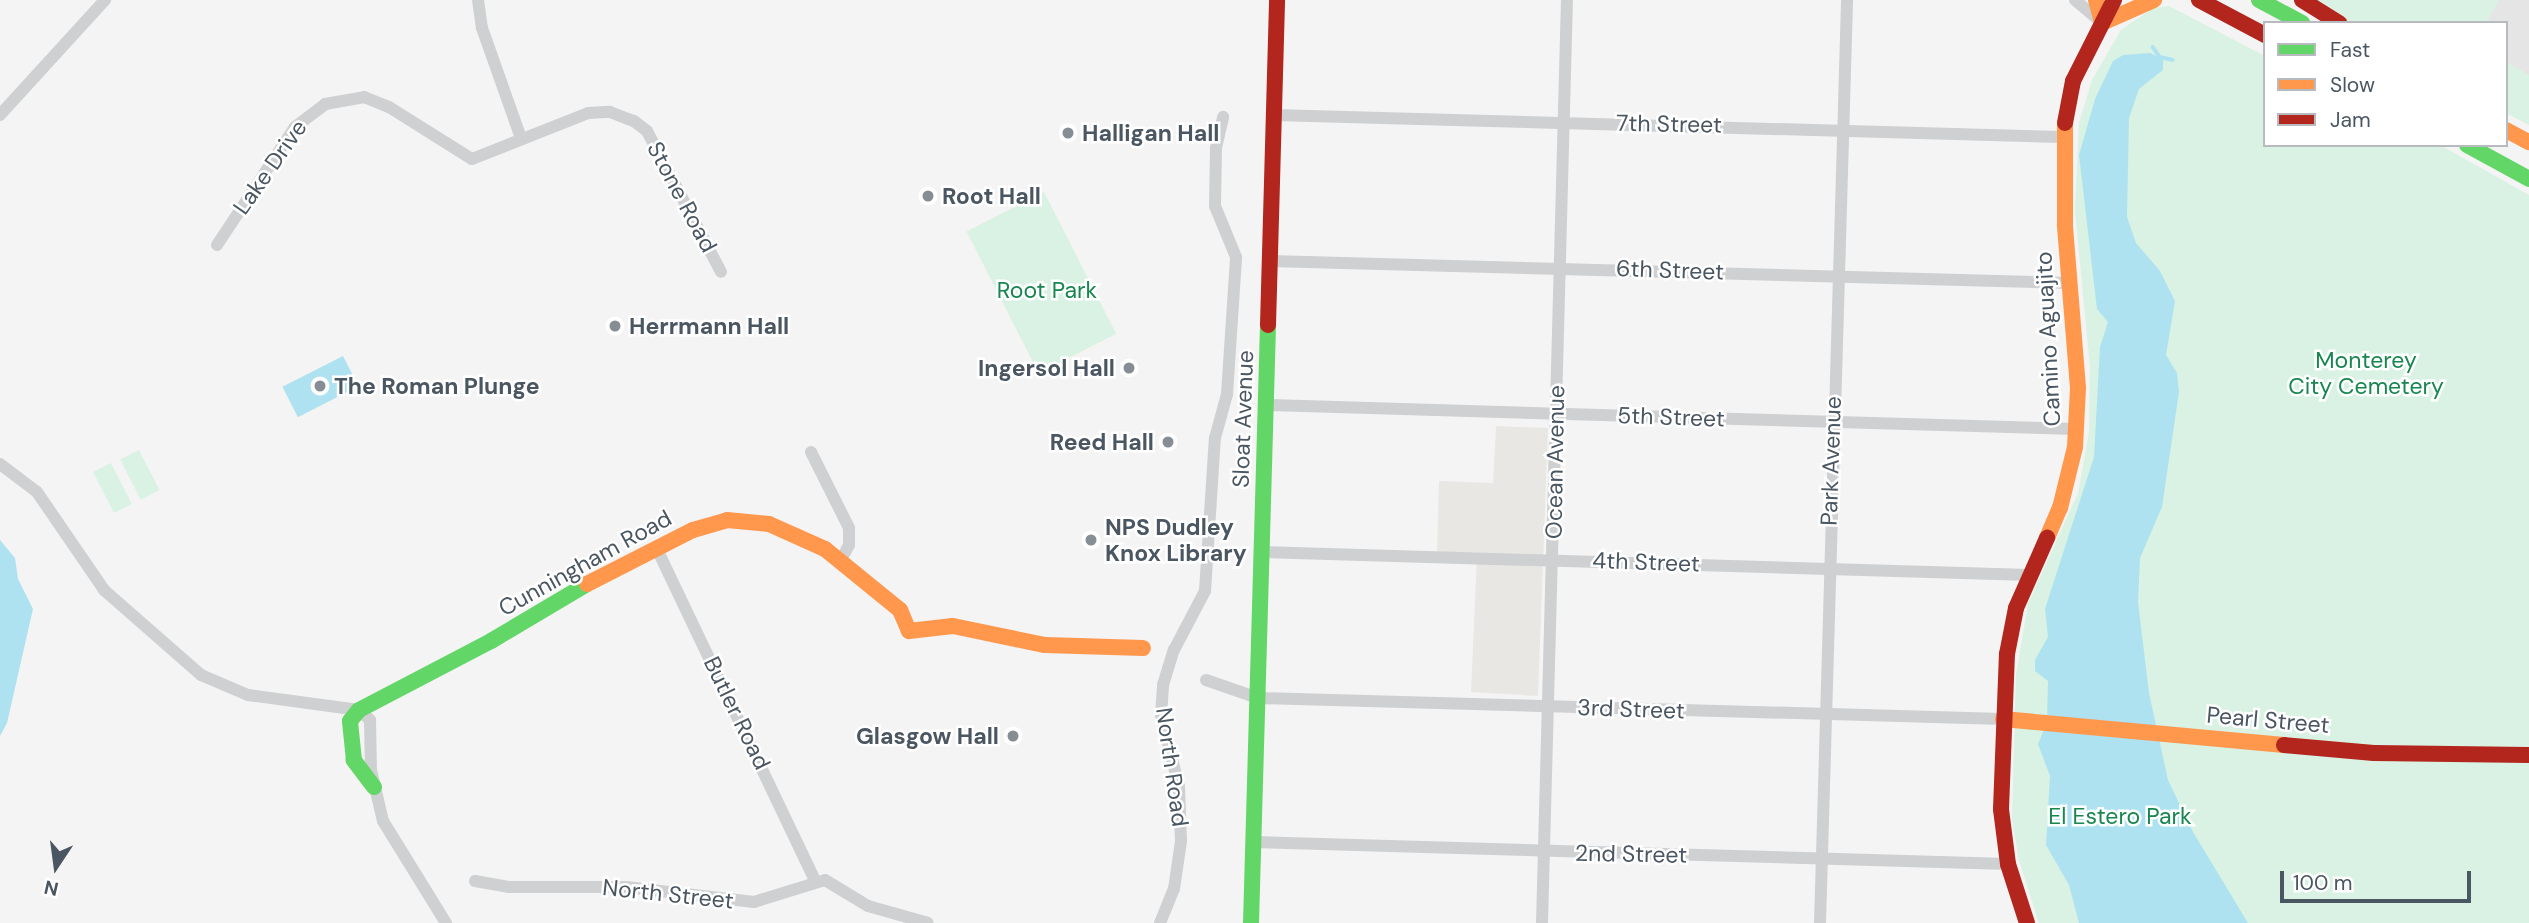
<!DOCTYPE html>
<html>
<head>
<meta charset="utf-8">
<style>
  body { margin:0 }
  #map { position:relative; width:2529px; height:923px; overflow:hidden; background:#f4f4f4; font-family:"DM Sans",sans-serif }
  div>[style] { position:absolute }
  .commercial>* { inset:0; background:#e8e7e3 }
  .education>* { inset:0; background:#e6e5e6 }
  .green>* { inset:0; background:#d9f2e3; transform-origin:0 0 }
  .water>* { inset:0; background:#aee2f0; transform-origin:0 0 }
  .stream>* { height:3.5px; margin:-1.75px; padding:0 1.75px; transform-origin:1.75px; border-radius:1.75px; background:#aee2f0 }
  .street>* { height:12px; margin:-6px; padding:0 6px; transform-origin:6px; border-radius:6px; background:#ced0d2 }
  .fast>* { height:16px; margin:-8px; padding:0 8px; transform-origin:8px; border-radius:8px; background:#63d668 }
  .slow>* { height:16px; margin:-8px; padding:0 8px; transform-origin:8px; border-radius:8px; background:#ff974d }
  .jam>* { height:16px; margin:-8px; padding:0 8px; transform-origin:8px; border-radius:8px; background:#b3261e }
  .dots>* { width:19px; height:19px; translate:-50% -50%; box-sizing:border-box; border:4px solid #fff; border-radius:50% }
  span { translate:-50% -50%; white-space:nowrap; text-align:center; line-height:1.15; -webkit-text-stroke:5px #fff; paint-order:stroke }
  .street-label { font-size:23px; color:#4a5661 }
  .poi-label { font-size:23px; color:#4a5661; font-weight:700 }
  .left { translate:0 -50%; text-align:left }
  .right { translate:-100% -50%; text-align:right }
  .park-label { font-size:23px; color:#17864f }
  .legend { position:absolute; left:2263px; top:21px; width:245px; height:126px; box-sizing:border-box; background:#fff; border:2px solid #b7bbc0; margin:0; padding:9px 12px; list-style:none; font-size:21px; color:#4a5661 }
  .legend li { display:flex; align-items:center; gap:14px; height:35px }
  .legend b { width:35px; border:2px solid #b7bbc0 }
  .north { position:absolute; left:21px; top:832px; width:70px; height:70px; -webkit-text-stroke:5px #fff; paint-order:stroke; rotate:193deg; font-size:19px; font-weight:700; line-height:28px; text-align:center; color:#4a5661 }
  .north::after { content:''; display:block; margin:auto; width:24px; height:32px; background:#4a5661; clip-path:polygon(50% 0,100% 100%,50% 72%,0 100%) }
  .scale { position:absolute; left:2280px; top:871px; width:191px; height:32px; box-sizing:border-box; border:4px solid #4a5661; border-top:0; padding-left:9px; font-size:21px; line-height:24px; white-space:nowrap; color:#4a5661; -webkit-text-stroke:5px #fff; paint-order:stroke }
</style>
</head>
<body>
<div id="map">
  <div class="commercial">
    <div style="clip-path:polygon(1496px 426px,1548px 428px,1538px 696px,1471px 692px,1477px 555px,1437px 553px,1439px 481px,1493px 483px)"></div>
  </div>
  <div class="education">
    <div style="clip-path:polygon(2316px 0,2529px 0,2529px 120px,2506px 107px,2506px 23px,2356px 23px)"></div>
  </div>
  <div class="green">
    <div style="clip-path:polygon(2311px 0,2499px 0,2486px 23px,2349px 23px)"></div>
    <div style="clip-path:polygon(2169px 6px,2265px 56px,2265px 145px,2440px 145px,2529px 195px,2529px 923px,2039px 923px,2019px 861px,2012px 819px,2016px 675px,2028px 604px,2078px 493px,2089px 432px,2090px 367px,2075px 211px,2079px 123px,2092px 80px,2121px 30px,2153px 8px)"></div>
    <div style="clip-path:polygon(2506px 62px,2529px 75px,2529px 125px,2506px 113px)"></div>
    <div style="left:1044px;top:192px;width:159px;height:87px;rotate:63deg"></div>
    <div style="left:139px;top:450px;width:45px;height:21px;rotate:63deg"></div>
    <div style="left:111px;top:463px;width:46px;height:20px;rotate:63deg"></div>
  </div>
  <div class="water">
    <div style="clip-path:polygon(2150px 53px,2163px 59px,2163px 70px,2139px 89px,2129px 118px,2127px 217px,2136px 243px,2160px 271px,2175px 301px,2166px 355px,2177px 373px,2179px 392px,2162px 507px,2140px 558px,2138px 602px,2149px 693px,2168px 780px,2193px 832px,2248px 923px,2079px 923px,2069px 885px,2046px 845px,2050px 776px,2038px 744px,2047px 722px,2048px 681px,2035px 671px,2035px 660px,2048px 637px,2045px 609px,2094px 457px,2100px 347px,2108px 322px,2097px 309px,2079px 155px,2095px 99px,2113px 61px,2123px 55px)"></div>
    <div style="left:343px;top:356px;width:34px;height:68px;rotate:63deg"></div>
    <div style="clip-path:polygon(0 540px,15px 558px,18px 579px,33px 609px,7px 723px,0 736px)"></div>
  </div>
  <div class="stream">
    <div style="left:2153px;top:47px;width:12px;rotate:55deg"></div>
    <div style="left:2160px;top:57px;width:13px;rotate:13deg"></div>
  </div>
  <div class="street">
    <div style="left:478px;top:0;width:28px;rotate:82deg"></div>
    <div style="left:482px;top:28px;width:117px;rotate:70.5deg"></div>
    <div style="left:2075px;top:0;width:31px;rotate:40deg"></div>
    <div style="left:0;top:115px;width:156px;rotate:-47.6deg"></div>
    <div style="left:1274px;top:115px;width:789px;rotate:1.6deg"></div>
    <div style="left:217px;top:245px;width:141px;rotate:-56.5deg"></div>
    <div style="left:295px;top:127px;width:38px;rotate:-37deg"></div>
    <div style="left:325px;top:104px;width:40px;rotate:-10deg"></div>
    <div style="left:364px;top:97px;width:27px;rotate:22deg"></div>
    <div style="left:389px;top:107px;width:98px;rotate:32.1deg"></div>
    <div style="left:472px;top:159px;width:125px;rotate:-21.6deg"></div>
    <div style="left:588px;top:113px;width:22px;rotate:-3deg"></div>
    <div style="left:610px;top:112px;width:26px;rotate:21deg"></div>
    <div style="left:634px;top:121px;width:16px;rotate:38deg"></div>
    <div style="left:647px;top:131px;width:159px;rotate:62.3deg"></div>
    <div style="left:1270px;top:261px;width:800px;rotate:1.58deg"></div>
    <div style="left:1266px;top:405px;width:811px;rotate:1.7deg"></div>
    <div style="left:811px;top:452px;width:85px;rotate:63.4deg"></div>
    <div style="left:849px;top:528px;width:17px;rotate:90deg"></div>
    <div style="left:849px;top:545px;width:17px;rotate:118deg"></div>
    <div style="left:0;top:464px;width:46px;rotate:37.1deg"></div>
    <div style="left:37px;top:492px;width:119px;rotate:55.6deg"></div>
    <div style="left:104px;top:590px;width:129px;rotate:41.2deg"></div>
    <div style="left:201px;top:675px;width:51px;rotate:23.1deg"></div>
    <div style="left:248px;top:695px;width:112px;rotate:7.7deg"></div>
    <div style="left:359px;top:710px;width:15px;rotate:42deg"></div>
    <div style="left:370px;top:720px;width:50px;rotate:88.9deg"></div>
    <div style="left:371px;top:770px;width:52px;rotate:76.8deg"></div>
    <div style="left:383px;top:821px;width:120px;rotate:58.3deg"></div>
    <div style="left:656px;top:547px;width:369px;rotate:64.5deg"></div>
    <div style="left:1262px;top:552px;width:768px;rotate:1.72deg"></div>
    <div style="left:1206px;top:680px;width:55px;rotate:19.1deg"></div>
    <div style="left:1258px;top:698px;width:745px;rotate:1.61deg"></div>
    <div style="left:1253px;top:842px;width:755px;rotate:1.67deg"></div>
    <div style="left:475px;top:881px;width:34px;rotate:10deg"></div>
    <div style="left:508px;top:887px;width:118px"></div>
    <div style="left:626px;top:887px;width:129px;rotate:6.7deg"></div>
    <div style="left:754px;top:902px;width:74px;rotate:-17.2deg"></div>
    <div style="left:825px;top:880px;width:50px;rotate:31.2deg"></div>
    <div style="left:868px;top:906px;width:62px;rotate:15.8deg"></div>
    <div style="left:1160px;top:923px;width:37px;rotate:-68deg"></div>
    <div style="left:1174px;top:889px;width:49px;rotate:-81.7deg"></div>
    <div style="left:1181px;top:841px;width:54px;rotate:-92.1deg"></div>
    <div style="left:1179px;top:787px;width:74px;rotate:-104deg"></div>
    <div style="left:1161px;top:715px;width:30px;rotate:-86deg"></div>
    <div style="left:1163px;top:685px;width:37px;rotate:-73deg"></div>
    <div style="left:1174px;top:650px;width:67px;rotate:-62.3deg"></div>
    <div style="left:1205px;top:591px;width:153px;rotate:-86.3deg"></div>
    <div style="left:1215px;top:438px;width:46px;rotate:-74.7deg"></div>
    <div style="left:1227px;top:394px;width:137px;rotate:-86.2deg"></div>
    <div style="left:1236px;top:257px;width:55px;rotate:-112.4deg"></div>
    <div style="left:1215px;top:206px;width:58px;rotate:-89deg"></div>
    <div style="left:1216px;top:148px;width:32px;rotate:-77deg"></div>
    <div style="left:1542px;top:923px;width:923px;rotate:-88.45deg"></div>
    <div style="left:1820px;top:923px;width:923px;rotate:-88.32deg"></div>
  </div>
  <div class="fast">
    <div style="left:2259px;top:0;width:49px;rotate:28.1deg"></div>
    <div style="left:2467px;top:145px;width:71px;rotate:28.7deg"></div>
    <div style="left:374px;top:787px;width:34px;rotate:-127deg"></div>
    <div style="left:354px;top:760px;width:39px;rotate:-96deg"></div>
    <div style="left:350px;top:721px;width:14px;rotate:-51deg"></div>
    <div style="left:359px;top:710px;width:149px;rotate:-27.6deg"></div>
    <div style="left:491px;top:641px;width:112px;rotate:-30.7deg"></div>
    <div style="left:1251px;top:923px;width:598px;rotate:-88.37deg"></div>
  </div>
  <div class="slow">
    <div style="left:2096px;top:0;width:24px;rotate:75deg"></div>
    <div style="left:2102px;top:23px;width:57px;rotate:-23.9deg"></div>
    <div style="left:2506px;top:130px;width:26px;rotate:28deg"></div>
    <div style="left:2047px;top:538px;width:33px;rotate:-67deg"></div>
    <div style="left:2060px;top:508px;width:63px;rotate:-76.2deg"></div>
    <div style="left:2075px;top:447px;width:59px;rotate:-87.1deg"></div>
    <div style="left:2078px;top:388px;width:164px;rotate:-94.6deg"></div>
    <div style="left:2065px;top:225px;width:102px;rotate:-90deg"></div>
    <div style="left:587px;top:584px;width:119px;rotate:-27deg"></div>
    <div style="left:693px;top:530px;width:35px;rotate:-16deg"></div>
    <div style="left:727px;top:520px;width:42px;rotate:5.4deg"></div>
    <div style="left:769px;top:524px;width:61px;rotate:24.1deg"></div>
    <div style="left:825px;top:549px;width:97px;rotate:39.1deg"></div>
    <div style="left:900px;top:610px;width:23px;rotate:67deg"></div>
    <div style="left:909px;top:631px;width:44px;rotate:-6.5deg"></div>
    <div style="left:953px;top:626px;width:94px;rotate:11.7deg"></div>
    <div style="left:1045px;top:645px;width:98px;rotate:1.8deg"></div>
    <div style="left:2003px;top:719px;width:282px;rotate:5.3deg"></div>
  </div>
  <div class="jam">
    <div style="left:2199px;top:0;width:75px;rotate:27.9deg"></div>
    <div style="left:2302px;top:0;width:44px;rotate:31.9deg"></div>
    <div style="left:2065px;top:123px;width:43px;rotate:-79.2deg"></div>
    <div style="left:2073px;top:81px;width:91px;rotate:-63.2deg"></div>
    <div style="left:1268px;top:325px;width:325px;rotate:-88.4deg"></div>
    <div style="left:2284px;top:745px;width:90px;rotate:5.1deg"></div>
    <div style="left:2374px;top:753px;width:155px;rotate:0.7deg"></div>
    <div style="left:2027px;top:923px;width:62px;rotate:-107.9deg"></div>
    <div style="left:2008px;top:864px;width:55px;rotate:-97.3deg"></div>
    <div style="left:2001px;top:809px;width:155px;rotate:-87.8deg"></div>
    <div style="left:2007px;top:654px;width:47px;rotate:-78.9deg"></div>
    <div style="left:2016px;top:608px;width:77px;rotate:-66.1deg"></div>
  </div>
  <div class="dots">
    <div style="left:1068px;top:133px;background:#868d94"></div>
    <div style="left:928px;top:196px;background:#868d94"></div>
    <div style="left:615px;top:326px;background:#868d94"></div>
    <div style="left:1129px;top:368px;background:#868d94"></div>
    <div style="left:320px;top:386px;background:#868d94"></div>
    <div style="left:1168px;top:442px;background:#868d94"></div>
    <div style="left:1091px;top:540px;background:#868d94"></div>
    <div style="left:1013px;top:736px;background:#868d94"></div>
  </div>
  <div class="street-label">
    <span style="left:1669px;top:124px;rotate:1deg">7th Street</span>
    <span style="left:270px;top:167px;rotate:-55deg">Lake Drive</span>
    <span style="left:682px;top:197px;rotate:62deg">Stone Road</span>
    <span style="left:1670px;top:270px;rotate:2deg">6th Street</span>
    <span style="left:2048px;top:339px;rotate:-93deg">Camino Aguajito</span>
    <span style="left:1671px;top:417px;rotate:2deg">5th Street</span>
    <span style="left:1243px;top:419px;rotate:-88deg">Sloat Avenue</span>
    <span style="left:1831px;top:461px;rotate:-88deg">Park Avenue</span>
    <span style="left:1555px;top:462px;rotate:-89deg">Ocean Avenue</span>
    <span style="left:1646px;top:562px;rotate:2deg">4th Street</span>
    <span style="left:585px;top:563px;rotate:-29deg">Cunningham Road</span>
    <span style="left:1631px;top:709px;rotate:2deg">3rd Street</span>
    <span style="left:737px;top:713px;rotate:64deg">Butler Road</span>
    <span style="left:2268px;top:720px;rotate:5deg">Pearl Street</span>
    <span style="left:1172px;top:767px;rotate:82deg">North Road</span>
    <span style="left:1631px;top:854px;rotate:1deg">2nd Street</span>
    <span style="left:668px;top:894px;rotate:6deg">North Street</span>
  </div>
  <div class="poi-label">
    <span class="left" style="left:1082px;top:133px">Halligan Hall</span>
    <span class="left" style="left:942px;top:196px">Root Hall</span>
    <span class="left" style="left:629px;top:326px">Herrmann Hall</span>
    <span class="right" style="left:1115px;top:368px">Ingersol Hall</span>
    <span class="left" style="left:334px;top:386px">The Roman Plunge</span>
    <span class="right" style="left:1154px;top:442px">Reed Hall</span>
    <span class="left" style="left:1105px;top:540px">NPS Dudley<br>Knox Library</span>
    <span class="right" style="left:999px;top:736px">Glasgow Hall</span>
  </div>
  <div class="park-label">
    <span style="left:1047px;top:290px">Root Park</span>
    <span style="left:2366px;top:373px">Monterey<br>City Cemetery</span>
    <span style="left:2120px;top:816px">El Estero Park</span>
  </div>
  <ul class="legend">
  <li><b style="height:9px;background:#63d668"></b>Fast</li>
  <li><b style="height:9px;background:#ff974d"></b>Slow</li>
  <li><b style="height:9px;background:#b3261e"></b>Jam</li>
  </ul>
  <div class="north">N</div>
  <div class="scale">100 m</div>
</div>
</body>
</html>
